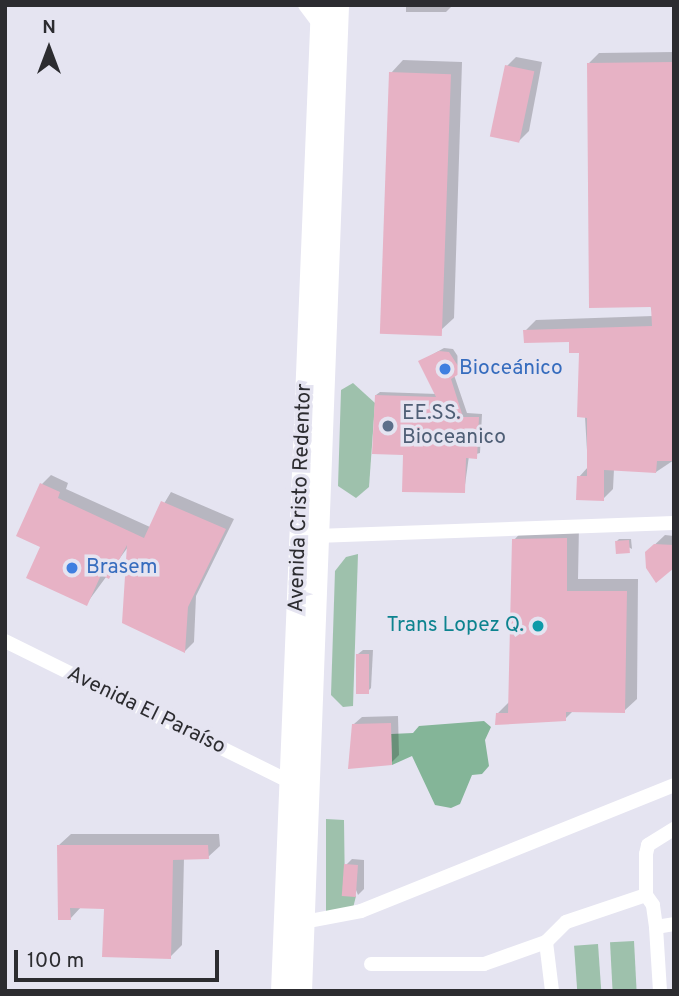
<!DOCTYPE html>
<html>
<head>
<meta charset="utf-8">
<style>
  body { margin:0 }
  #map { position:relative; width:679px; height:996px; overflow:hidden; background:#e5e4f1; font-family:Overpass,sans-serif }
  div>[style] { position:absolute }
  .green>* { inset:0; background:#9ec1ac; transform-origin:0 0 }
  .forest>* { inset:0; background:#84b598 }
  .shadow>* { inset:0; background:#0003 }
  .building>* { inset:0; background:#e7b2c5; transform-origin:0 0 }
  .minor>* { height:14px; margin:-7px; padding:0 7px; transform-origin:7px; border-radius:7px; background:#fff }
  .highway>* { height:21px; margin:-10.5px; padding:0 10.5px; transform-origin:10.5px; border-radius:10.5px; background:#fff }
  .dots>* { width:19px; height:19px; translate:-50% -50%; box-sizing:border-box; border:4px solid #e5e4f1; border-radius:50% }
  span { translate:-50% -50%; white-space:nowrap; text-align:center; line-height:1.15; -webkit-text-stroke:7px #e5e4f1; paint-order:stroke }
  .shop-label { font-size:21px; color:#366cbe }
  .left { translate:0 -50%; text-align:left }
  .service-label { font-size:21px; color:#4e5e75 }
  .street-label { font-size:21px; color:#2c2c30 }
  .culture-label { font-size:21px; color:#0d838f }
  .right { translate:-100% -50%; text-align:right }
  .frame { position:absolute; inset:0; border:7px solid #2c2c30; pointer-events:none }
  .north { position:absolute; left:14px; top:14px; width:70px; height:70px; -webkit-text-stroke:5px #e5e4f1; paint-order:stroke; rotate:0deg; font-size:19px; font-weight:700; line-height:28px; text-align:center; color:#2c2c30 }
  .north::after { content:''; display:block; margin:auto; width:24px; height:32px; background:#2c2c30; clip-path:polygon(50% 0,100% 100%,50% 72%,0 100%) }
  .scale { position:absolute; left:14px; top:950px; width:205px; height:32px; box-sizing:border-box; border:4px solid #2c2c30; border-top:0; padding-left:9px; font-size:21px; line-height:24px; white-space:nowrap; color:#2c2c30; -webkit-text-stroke:5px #e5e4f1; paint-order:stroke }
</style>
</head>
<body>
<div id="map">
  <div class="green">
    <div style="clip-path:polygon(353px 383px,375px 403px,369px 487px,356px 498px,338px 486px,341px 390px)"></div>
    <div style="clip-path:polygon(358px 554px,353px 706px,343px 707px,331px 695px,335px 571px,346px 557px)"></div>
    <div style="clip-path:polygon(326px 819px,344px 820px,345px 896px,356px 896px,353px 908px,326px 914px)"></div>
    <div style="left:634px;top:941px;width:50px;height:24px;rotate:87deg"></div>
    <div style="left:598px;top:944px;width:47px;height:24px;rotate:86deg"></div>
  </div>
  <div class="forest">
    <div style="clip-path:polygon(484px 721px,491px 727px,485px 740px,489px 766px,482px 774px,472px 775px,460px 804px,451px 808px,435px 805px,412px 756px,392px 765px,391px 734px,413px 733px,419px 726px)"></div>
  </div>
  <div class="shadow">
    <div style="clip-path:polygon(406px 5px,453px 5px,446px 12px,406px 12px)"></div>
    <div style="clip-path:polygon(674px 52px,674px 460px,656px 472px,614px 469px,613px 489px,603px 499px,579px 477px,588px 467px,581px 351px,570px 340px,525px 331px,536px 320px,653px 316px,588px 64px,599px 53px)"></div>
    <div style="clip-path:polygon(516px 57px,542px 62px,529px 131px,519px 141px,507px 66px)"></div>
    <div style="clip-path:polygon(403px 60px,462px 62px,454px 318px,441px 330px,391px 73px)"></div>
    <div style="clip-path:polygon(444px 348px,453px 349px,465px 367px,454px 375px,467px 413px,482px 414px,480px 453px,469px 456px,464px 492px,404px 454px,376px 395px,380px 392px,437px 394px,421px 361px)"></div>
    <div style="clip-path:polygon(51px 475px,68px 483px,66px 489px,150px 527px,171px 492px,234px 519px,196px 596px,194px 642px,185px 651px,128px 547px,87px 603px,42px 546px,42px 484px)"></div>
    <div style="clip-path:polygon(579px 526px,578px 579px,638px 579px,637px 699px,624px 711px,573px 711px,565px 719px,497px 714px,510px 701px,514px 540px,526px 527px)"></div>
    <div style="clip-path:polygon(665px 535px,674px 536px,674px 565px,647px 552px)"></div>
    <div style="clip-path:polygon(619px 539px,631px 539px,632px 549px,617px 541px)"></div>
    <div style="clip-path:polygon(363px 650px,373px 650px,371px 688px,366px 693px,358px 654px)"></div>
    <div style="clip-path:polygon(398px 716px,399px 755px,391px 763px,354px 724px,362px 717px)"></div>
    <div style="clip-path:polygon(71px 834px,219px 834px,220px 846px,208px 857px,184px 858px,182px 945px,170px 957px,106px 907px,82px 906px,70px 919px,59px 845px)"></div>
    <div style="clip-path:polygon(352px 859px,364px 860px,364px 889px,358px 895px,346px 865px)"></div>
  </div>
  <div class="building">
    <div style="clip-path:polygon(674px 62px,674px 461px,657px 461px,656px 473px,604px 470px,604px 501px,576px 500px,577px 476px,587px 476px,587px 418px,577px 417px,579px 353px,569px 353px,569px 342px,524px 343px,523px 330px,652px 326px,651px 307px,589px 308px,587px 63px)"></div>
    <div style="left:505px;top:65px;width:30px;height:73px;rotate:12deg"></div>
    <div style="left:389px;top:72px;width:62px;height:262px;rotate:2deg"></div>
    <div style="clip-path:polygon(439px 351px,449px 352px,462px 372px,451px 379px,463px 417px,479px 417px,477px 459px,466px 458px,465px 493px,402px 492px,403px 455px,372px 454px,375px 395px,436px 397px,418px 361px)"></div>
    <div style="clip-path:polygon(40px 483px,60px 492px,58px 498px,144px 538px,161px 501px,226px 529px,188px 607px,185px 653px,122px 623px,127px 545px,109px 579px,101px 575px,87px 606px,26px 578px,40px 547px,16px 536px)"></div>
    <div style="clip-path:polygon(567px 538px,567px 591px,627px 591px,625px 713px,566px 712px,566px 721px,495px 725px,496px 713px,508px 713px,512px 539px)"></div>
    <div style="left:629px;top:540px;width:13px;height:14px;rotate:86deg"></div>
    <div style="clip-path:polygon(654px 544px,674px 545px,674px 568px,656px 583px,646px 568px,645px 552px)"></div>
    <div style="left:356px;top:654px;width:13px;height:40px"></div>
    <div style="clip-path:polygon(391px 723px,392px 765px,348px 769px,352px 724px)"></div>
    <div style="clip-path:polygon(57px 845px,208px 845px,209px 859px,173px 860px,171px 959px,102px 957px,104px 909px,70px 908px,71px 920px,58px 920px)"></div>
    <div style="left:344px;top:864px;width:14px;height:32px;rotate:4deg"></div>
  </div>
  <div class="minor">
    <div style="left:305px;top:5px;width:25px;rotate:53deg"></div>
    <div style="left:316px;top:536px;width:358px;rotate:-2.1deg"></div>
    <div style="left:5px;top:641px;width:316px;rotate:26.3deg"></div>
    <div style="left:304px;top:922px;width:58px;rotate:-10.9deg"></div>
    <div style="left:361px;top:911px;width:337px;rotate:-21.9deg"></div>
    <div style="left:656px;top:927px;width:18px;rotate:-9deg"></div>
    <div style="left:546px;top:942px;width:49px;rotate:83deg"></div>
    <div style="left:371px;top:964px;width:113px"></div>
    <div style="left:484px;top:964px;width:66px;rotate:-19.5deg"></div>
    <div style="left:546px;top:942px;width:28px;rotate:-45deg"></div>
    <div style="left:566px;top:922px;width:84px;rotate:-18.6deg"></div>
    <div style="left:660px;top:991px;width:64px;rotate:-93.6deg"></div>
    <div style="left:656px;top:927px;width:22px;rotate:-98deg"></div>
    <div style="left:653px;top:905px;width:12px;rotate:-125deg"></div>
    <div style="left:646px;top:895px;width:41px;rotate:-90deg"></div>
    <div style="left:646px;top:854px;width:9px;rotate:-77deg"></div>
    <div style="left:648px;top:845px;width:31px;rotate:-32deg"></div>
  </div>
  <div class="highway">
    <div style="left:281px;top:991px;width:987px;rotate:-87.68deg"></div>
    <div style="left:301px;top:991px;width:987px;rotate:-87.85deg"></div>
  </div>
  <div class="dots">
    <div style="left:445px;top:369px;background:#3f7fe0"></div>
    <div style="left:388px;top:426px;background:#5c6f8a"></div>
    <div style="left:72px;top:568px;background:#3f7fe0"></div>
    <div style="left:538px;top:626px;background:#0f9aa8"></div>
  </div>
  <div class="shop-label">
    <span class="left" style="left:459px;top:369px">Bioceánico</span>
    <span class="left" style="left:86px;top:568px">Brasem</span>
  </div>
  <div class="service-label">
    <span class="left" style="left:402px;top:426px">EE.SS.<br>Bioceanico</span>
  </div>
  <div class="street-label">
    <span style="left:301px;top:498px;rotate:-88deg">Avenida Cristo Redentor</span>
    <span style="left:146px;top:711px;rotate:26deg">Avenida El Paraíso</span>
  </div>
  <div class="culture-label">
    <span class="right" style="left:524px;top:626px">Trans Lopez Q.</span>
  </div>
  <div class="frame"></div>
  <div class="north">N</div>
  <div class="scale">100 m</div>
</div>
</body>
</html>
